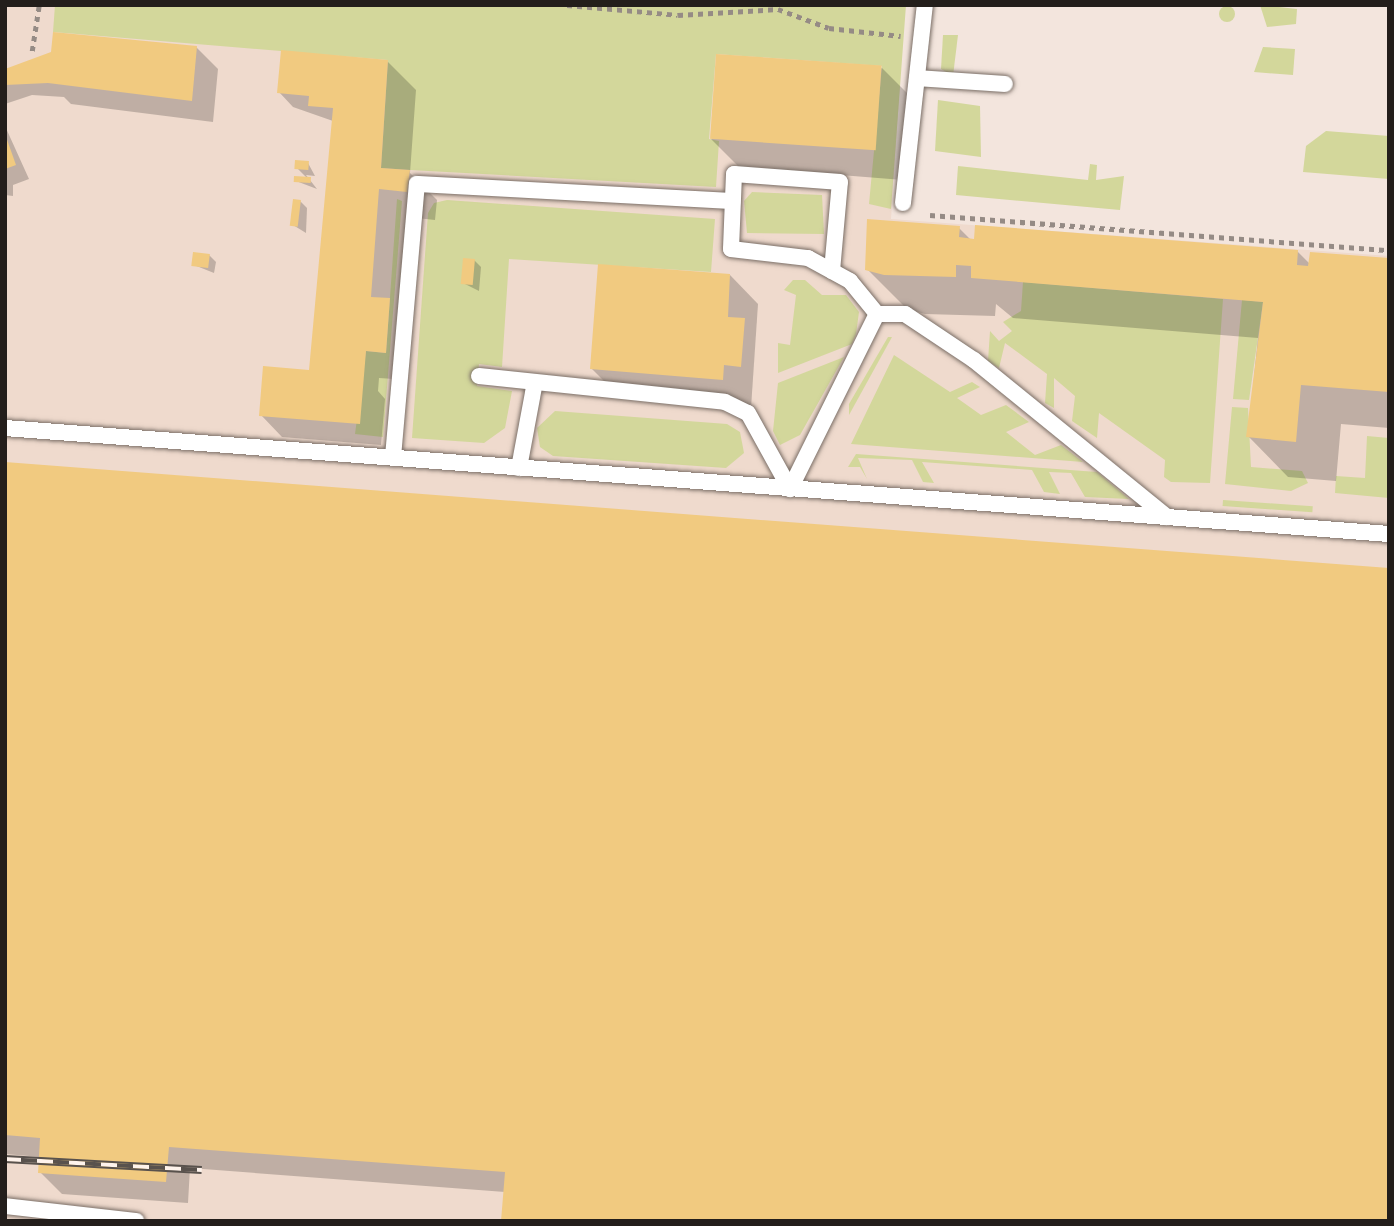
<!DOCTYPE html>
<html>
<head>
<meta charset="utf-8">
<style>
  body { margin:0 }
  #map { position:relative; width:1394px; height:1226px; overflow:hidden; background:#f3e5dd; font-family:Merriweather,serif }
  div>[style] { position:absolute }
  .built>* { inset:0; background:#efdacd }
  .green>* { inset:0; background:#d3d79b; transform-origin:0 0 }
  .round { border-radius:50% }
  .shadow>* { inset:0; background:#0003 }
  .building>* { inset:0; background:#f1ca80; transform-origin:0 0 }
  .path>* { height:4.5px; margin-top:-2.25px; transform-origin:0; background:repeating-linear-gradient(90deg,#958b85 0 5px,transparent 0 10px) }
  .roads { filter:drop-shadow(0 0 2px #7a6e66) drop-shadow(0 0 2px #7a6e66) }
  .lane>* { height:16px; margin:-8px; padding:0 8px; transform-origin:8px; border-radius:8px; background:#fff }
  .rail>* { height:8px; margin-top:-4px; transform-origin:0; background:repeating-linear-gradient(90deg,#fef3ec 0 16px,#59524d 0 32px); box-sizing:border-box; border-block:2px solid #59524d }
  span { translate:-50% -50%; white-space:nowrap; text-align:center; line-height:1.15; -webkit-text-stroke:7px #fef3ec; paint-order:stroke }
  .frame { position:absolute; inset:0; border:7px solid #231e1b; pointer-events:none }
</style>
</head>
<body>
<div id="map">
  <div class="built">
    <div style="clip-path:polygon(5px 5px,87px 5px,901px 66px,891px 219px,1389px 256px,1389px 1221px,5px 1221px)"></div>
  </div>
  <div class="green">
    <div style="clip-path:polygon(55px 5px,906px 5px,891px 209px,869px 204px,882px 66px,716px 54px,709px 139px,719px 141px,716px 187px,410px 170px,381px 168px,388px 60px,53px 32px)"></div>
    <div style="clip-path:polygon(1260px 5px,1297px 9px,1296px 24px,1267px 27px)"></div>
    <div class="round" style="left:1219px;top:6px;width:16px;height:16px"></div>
    <div style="clip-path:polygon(943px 35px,958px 35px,953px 76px,941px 69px)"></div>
    <div style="clip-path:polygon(1263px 47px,1295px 49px,1293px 75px,1254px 72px)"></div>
    <div style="clip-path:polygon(938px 100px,980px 106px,981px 157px,935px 151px)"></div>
    <div style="clip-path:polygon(1326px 131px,1389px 136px,1389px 179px,1303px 172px,1306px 146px)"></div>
    <div style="clip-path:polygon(1090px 164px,1097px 165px,1096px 180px,1124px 176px,1120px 210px,956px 195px,958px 166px,1088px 180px)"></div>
    <div style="clip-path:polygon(752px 192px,822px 195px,824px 234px,747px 233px,744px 201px)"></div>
    <div style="clip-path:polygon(397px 199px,402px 201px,383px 437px,355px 434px,366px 351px,386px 353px)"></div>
    <div style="clip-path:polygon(447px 200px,715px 219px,711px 272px,509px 259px,502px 367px,479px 364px,477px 386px,512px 391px,505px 428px,484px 443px,412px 438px,428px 213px,434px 203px)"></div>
    <div style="clip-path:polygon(793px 280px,805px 280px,822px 295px,846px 295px,859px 312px,856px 334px,852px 344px,778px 373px,778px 343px,790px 345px,796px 295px,784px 290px)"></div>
    <div style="clip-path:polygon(1023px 282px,1223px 299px,1210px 483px,1171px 482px,1164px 477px,1165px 460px,1099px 413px,1097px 438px,1072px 421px,1075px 396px,1054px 378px,1054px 408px,1045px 403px,1047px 374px,1005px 343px,999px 368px,988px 361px,990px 331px,999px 341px,1012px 331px,1003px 322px,1021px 311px)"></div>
    <div style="clip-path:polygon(1242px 300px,1263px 302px,1249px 400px,1233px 399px)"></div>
    <div style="clip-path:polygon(888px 337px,892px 337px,849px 415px,849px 404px)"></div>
    <div style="clip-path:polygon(894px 355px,950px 392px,972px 382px,980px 387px,957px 398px,981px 415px,1006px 405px,1029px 422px,1006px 432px,1035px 455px,1061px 445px,1083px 462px,851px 444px)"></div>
    <div style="clip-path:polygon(844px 357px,800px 435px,780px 445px,773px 431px,778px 383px)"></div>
    <div style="clip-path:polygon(1232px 407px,1248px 408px,1251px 467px,1302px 471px,1308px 483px,1291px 491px,1225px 484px)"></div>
    <div style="clip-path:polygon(555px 411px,727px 424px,740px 432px,744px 453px,726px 468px,553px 456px,540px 447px,537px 428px)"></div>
    <div style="clip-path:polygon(1367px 436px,1389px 438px,1389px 498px,1335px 493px,1336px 476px,1365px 478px)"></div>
    <div style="clip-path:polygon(856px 454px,1097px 472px,1129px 499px,1085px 497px,1071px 473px,1049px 472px,1060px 494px,1044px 492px,1032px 470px,922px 462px,934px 483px,923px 482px,912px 460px,858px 458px,867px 479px,860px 467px,848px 467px)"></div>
    <div style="left:1223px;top:500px;width:90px;height:6px;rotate:4deg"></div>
  </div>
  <div class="shadow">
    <div style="clip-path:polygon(196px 47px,218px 69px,213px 122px,71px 104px,64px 97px,32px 95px,5px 104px,5px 69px)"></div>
    <div style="clip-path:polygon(387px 61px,416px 90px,410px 173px,437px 200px,435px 220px,407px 217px,394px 379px,379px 378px,378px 391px,385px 399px,381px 445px,282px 437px,261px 415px,314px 372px,333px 121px,293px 107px,279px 92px)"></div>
    <div style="clip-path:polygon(882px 68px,910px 96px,903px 180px,739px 167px,711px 139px)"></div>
    <div style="clip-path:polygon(5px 126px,29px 179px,13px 185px,13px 196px,5px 195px)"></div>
    <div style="clip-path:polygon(308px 163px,315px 176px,306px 175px,317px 189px,296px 181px,307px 178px,297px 168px)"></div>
    <div style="clip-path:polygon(300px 201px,307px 208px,306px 233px,293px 225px)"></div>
    <div style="clip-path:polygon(959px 228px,971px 240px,1297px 251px,1310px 264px,1389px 260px,1389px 428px,1341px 424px,1336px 481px,1288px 477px,1248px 436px,1258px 338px,1013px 318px,996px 304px,995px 316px,925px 314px,907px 309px,867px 269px)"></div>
    <div style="clip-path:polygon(209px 255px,216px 262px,214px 273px,194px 265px)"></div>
    <div style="clip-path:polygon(474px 260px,481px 267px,479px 291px,463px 283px)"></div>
    <div style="clip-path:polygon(730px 275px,758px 304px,751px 408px,620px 397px,591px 368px)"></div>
    <div style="clip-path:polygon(5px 464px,1389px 570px,505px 1192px,190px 1168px,188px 1203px,62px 1194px,40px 1172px,41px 1157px,5px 1154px)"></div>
  </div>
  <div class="building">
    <div style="clip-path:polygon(53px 32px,197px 46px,192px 101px,48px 83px,5px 85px,5px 69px,51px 52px)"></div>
    <div style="clip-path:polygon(281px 50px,388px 60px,381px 168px,410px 170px,407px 192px,379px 189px,371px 297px,390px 298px,386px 353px,366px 351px,360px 424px,259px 416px,263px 366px,309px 370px,333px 108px,308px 106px,309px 96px,277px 93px)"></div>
    <div style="left:716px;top:54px;width:166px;height:85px;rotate:4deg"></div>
    <div style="clip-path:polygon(5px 134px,16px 165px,5px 169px)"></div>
    <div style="left:295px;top:160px;width:14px;height:9px;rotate:4deg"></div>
    <div style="left:294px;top:176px;width:17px;height:6px;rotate:3deg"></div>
    <div style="left:293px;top:199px;width:8px;height:27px;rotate:7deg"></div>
    <div style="clip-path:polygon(867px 219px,960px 226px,959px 237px,974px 239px,975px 225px,1298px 250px,1297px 265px,1308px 266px,1310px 252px,1389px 258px,1389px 392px,1301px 385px,1296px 442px,1246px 437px,1263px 302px,971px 278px,971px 266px,956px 265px,956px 277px,884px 275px,865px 270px)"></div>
    <div style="left:193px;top:252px;width:17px;height:14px;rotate:7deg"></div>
    <div style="left:463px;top:258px;width:12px;height:26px;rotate:5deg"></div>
    <div style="clip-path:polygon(598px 264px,730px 274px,728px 317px,745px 318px,741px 367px,724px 365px,723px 380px,590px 369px)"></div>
    <div style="clip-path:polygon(5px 462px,1389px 568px,1389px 1221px,501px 1221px,505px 1172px,169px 1147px,166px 1182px,38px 1173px,40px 1138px,5px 1135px)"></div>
  </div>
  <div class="path">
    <div style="left:567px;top:5px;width:111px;rotate:5.1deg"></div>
    <div style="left:678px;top:15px;width:100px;rotate:-3.4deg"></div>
    <div style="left:778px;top:9px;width:54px;rotate:20.4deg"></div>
    <div style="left:829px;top:28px;width:72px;rotate:6.3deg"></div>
    <div style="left:32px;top:51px;width:47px;rotate:-81.3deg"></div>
    <div style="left:930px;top:215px;width:460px;rotate:4.4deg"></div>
  </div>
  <div class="roads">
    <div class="lane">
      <div style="left:917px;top:78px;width:88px;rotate:3.9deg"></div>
      <div style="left:903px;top:203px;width:199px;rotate:-83.7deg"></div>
      <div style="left:832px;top:271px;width:89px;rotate:-84.9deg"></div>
      <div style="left:840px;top:182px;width:106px;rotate:-175.7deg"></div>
      <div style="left:734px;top:174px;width:75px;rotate:92.3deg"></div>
      <div style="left:731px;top:249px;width:78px;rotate:6.7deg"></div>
      <div style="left:808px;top:258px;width:48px;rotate:28.7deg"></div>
      <div style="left:850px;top:281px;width:43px;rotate:50.7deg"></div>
      <div style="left:479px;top:376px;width:247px;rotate:6deg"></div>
      <div style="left:725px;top:402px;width:25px;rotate:26deg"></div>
      <div style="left:748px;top:413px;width:87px;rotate:61.1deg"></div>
      <div style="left:790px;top:489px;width:195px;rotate:-63.6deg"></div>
      <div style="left:877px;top:314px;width:28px"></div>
      <div style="left:905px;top:314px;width:83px;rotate:33.7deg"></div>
      <div style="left:974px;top:360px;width:249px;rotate:39.1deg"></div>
      <div style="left:5px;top:428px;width:1388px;rotate:4.38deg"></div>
      <div style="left:393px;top:457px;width:274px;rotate:-85deg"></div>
      <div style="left:417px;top:184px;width:316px;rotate:3.1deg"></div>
      <div style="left:519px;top:468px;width:87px;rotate:-79.5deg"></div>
      <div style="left:5px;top:1206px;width:132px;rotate:6.5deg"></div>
    </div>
  </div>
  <div class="rail">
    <div style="left:5px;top:1159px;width:197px;rotate:3.2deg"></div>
  </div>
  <div class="frame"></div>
</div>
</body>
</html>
